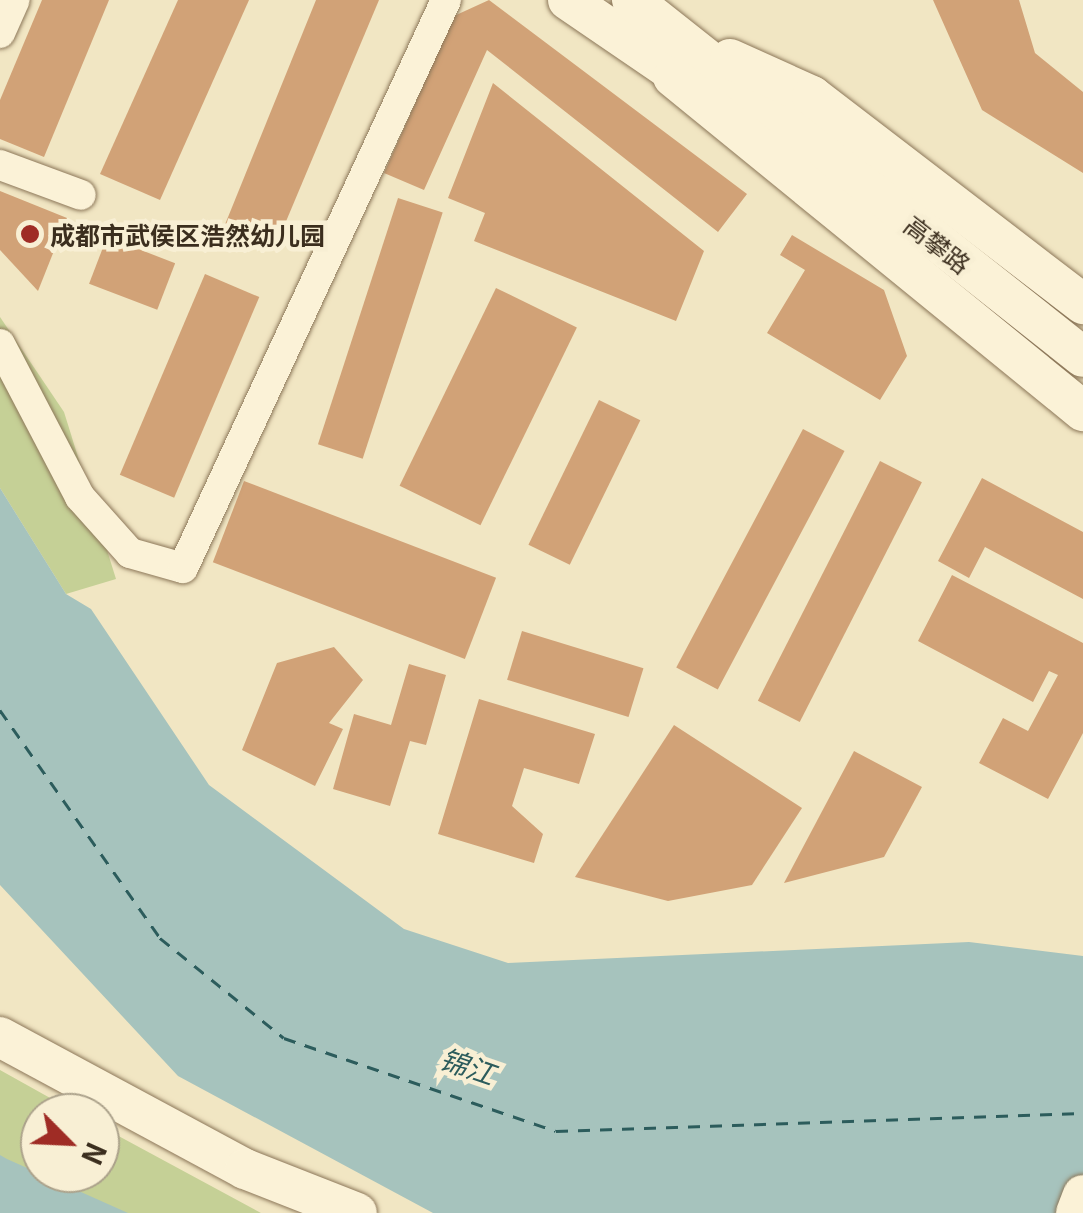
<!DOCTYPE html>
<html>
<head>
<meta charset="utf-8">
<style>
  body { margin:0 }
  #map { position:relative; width:1083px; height:1213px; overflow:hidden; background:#f1e6c3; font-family:Georgia,"Noto Sans SC",serif }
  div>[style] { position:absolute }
  .green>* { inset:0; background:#c5d096 }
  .water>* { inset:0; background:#a6c3bd }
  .ferry>* { height:2.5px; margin-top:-1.25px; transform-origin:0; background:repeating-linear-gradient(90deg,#2c5c5c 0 12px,transparent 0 22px) }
  .building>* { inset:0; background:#d1a277; transform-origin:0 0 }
  .roads { filter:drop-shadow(0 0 2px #8c7759) drop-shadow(0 0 2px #8c7759) }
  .street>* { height:30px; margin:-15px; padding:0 15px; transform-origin:15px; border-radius:15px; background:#fbf2d7 }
  .secondary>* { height:40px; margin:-20px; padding:0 20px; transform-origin:20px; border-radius:20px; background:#fbf2d7 }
  .dots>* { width:28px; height:28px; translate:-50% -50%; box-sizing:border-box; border:5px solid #f8efd4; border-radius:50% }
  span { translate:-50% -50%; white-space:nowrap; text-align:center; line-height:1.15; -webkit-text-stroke:9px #f8efd4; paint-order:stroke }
  .poi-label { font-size:25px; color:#3b2e1e; font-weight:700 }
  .left { translate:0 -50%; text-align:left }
  .street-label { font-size:25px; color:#3b2e1e }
  .water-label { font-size:28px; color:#2c5c5c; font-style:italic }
  .north { position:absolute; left:20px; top:1093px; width:100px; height:100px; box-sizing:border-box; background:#f8efd4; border:2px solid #aca28b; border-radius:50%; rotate:114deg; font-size:28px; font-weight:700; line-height:40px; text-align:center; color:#3b2e1e }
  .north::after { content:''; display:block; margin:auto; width:35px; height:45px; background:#9f2c25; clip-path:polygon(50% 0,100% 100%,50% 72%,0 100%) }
</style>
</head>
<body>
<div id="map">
  <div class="green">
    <div style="clip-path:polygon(0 317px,64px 412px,116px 579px,66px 594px,0 488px)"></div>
    <div style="clip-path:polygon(0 1070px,77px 1113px,40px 1113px,40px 1173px,100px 1173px,100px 1126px,261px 1213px,0 1213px)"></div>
  </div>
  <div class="water">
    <div style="clip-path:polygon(0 488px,66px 594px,91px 609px,209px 785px,404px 929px,508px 963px,969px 942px,1083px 956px,1083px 1213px,433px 1213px,178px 1076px,0 885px)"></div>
    <div style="clip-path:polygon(0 1155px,7px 1159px,128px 1213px,0 1213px)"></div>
  </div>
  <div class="ferry">
    <div style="left:0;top:710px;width:279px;rotate:54.9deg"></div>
    <div style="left:160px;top:938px;width:159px;rotate:38.9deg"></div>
    <div style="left:284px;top:1038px;width:287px;rotate:18.9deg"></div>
    <div style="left:556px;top:1131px;width:527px;rotate:-1.96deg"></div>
  </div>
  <div class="building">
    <div style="clip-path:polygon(42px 0,109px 0,44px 157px,0 139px,0 100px)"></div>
    <div style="clip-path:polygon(178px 0,249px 0,160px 200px,100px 174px)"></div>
    <div style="clip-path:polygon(316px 0,379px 0,274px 250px,224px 227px)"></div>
    <div style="clip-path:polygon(489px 0,747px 194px,718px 232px,487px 50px,424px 190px,384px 173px,454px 16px)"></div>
    <div style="clip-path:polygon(933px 0,1019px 0,1035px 53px,1083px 92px,1083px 173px,982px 110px)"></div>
    <div style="clip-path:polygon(493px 83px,704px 251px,676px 321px,474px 241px,485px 213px,448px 198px)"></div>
    <div style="clip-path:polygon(0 191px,67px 218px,38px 291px,0 250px)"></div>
    <div style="left:398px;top:198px;width:47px;height:259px;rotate:18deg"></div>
    <div style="clip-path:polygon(792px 235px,884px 290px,907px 356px,880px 400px,767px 333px,805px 270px,780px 255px)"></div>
    <div style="left:107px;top:237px;width:73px;height:50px;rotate:21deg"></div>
    <div style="left:205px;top:274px;width:59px;height:218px;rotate:23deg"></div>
    <div style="left:496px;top:288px;width:90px;height:220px;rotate:26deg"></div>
    <div style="left:599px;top:400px;width:46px;height:161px;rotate:26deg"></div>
    <div style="left:803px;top:429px;width:47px;height:270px;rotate:28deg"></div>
    <div style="left:880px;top:461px;width:47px;height:269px;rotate:27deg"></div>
    <div style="clip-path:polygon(982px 478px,1083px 532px,1083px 599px,985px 547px,969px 578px,938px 561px)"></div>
    <div style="left:244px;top:481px;width:270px;height:87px;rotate:21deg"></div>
    <div style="clip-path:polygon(952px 575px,1083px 643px,1083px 733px,1048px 799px,979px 763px,1003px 718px,1028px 731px,1058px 675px,1049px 671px,1033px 702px,918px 641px)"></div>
    <div style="left:522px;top:631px;width:127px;height:51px;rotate:17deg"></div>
    <div style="clip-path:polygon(334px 647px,363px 680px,329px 723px,343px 729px,315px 786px,242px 750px,277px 663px)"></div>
    <div style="clip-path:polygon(409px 664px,446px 675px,426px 745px,410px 741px,390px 806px,333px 789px,354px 714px,391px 725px)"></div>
    <div style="clip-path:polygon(479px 699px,595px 734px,579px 784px,524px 768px,512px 806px,543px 834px,534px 863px,438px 834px)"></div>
    <div style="clip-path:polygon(674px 725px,802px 808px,752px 885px,668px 901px,575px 877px)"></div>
    <div style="clip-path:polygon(854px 751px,922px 787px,884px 857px,784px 883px)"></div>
  </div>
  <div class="roads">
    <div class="street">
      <div style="left:0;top:33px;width:36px;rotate:-66deg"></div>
      <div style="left:0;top:165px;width:86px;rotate:20.3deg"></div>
      <div style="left:0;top:344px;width:173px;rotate:62.4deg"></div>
      <div style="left:80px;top:497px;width:75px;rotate:48.2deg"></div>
      <div style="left:130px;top:553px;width:55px;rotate:15.8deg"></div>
      <div style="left:183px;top:568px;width:626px;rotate:-65.15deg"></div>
    </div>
    <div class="secondary">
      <div style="left:568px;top:0;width:156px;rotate:34.3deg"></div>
      <div style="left:632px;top:0;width:575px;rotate:38.36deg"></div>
      <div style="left:730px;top:59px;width:90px;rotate:24.3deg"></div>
      <div style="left:812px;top:96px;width:342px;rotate:37.5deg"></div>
      <div style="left:673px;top:77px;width:529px;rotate:39.17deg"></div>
      <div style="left:0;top:1037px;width:278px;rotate:28.3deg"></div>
      <div style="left:245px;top:1169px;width:120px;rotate:21.4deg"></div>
      <div style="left:1076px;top:1213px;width:19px;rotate:-69deg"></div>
    </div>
  </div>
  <div class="dots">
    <div style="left:30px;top:234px;background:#9f2c25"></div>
  </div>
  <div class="poi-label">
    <span class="left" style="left:50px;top:234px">成都市武侯区浩然幼儿园</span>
  </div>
  <div class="street-label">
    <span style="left:938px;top:244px;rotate:38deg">高攀路</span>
  </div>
  <div class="water-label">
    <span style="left:468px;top:1065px;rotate:19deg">锦江</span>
  </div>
  <div class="north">N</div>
</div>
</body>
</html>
